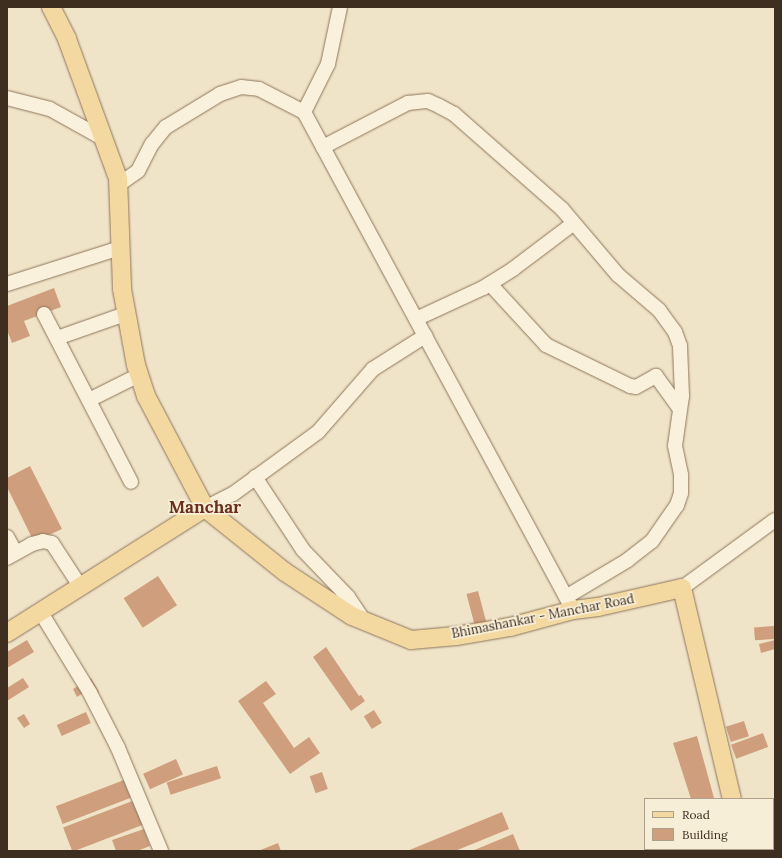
<!DOCTYPE html>
<html>
<head>
<meta charset="utf-8">
<style>
  body { margin:0 }
  #map { position:relative; width:782px; height:858px; overflow:hidden; background:#f0e4c8; font-family:Lora,serif }
  div>[style] { position:absolute }
  .building>* { inset:0; background:#cf9f7d; transform-origin:0 0 }
  .roads { filter:drop-shadow(0 0 1px #8d765c) drop-shadow(0 0 1px #8d765c) }
  .minor>* { height:14px; margin:-7px; padding:0 7px; transform-origin:7px; border-radius:7px; background:#faf1dc }
  .major>* { height:18px; margin:-9px; padding:0 9px; transform-origin:9px; border-radius:9px; background:#f3d9a0 }
  span { translate:-50% -50%; white-space:nowrap; text-align:center; line-height:1.15; -webkit-text-stroke:3.5px #f7eed8; paint-order:stroke }
  .street-label { font-size:13px; color:#3d2e20 }
  .district-label { font-size:17px; color:#6b2e1e; font-weight:700 }
  .frame { position:absolute; inset:0; border:8px solid #3d2e20; pointer-events:none }
  .legend { position:absolute; left:644px; top:798px; width:130px; height:52px; box-sizing:border-box; background:#f7eed8; border:1px solid #ada18e; margin:0; padding:5px 7px; list-style:none; font-size:12px; color:#3d2e20 }
  .legend li { display:flex; align-items:center; gap:8px; height:20px }
  .legend b { width:20px; border:1px solid #ada18e }
</style>
</head>
<body>
<div id="map">
  <div class="building">
    <div style="clip-path:polygon(54px 288px,61px 307px,24px 321px,30px 336px,12px 343px,7px 330px,7px 306px)"></div>
    <div style="clip-path:polygon(30px 466px,62px 529px,34px 542px,7px 487px,7px 478px)"></div>
    <div style="left:158px;top:576px;width:35px;height:41px;rotate:57deg"></div>
    <div style="left:478px;top:591px;width:35px;height:12px;rotate:75deg"></div>
    <div style="left:774px;top:626px;width:13px;height:20px;rotate:86deg"></div>
    <div style="clip-path:polygon(27px 640px,34px 652px,7px 668px,7px 652px)"></div>
    <div style="clip-path:polygon(775px 640px,775px 649px,761px 653px,759px 644px)"></div>
    <div style="clip-path:polygon(326px 647px,359px 696px,361px 695px,365px 701px,351px 711px,313px 657px)"></div>
    <div style="clip-path:polygon(23px 678px,29px 687px,7px 701px,7px 688px)"></div>
    <div style="clip-path:polygon(91px 678px,99px 692px,87px 699px,83px 693px,77px 697px,73px 689px)"></div>
    <div style="clip-path:polygon(266px 681px,276px 694px,263px 703px,294px 748px,309px 737px,320px 753px,290px 774px,238px 701px)"></div>
    <div style="left:374px;top:710px;width:15px;height:12px;rotate:58deg"></div>
    <div style="left:86px;top:712px;width:12px;height:32px;rotate:66deg"></div>
    <div style="clip-path:polygon(24px 714px,30px 724px,24px 728px,17px 718px)"></div>
    <div style="left:744px;top:721px;width:16px;height:19px;rotate:72deg"></div>
    <div style="left:763px;top:733px;width:15px;height:34px;rotate:70deg"></div>
    <div style="clip-path:polygon(697px 736px,714px 798px,710px 799px,691px 799px,673px 743px)"></div>
    <div style="left:176px;top:759px;width:17px;height:36px;rotate:66deg"></div>
    <div style="left:217px;top:766px;width:13px;height:53px;rotate:72deg"></div>
    <div style="left:322px;top:772px;width:18px;height:13px;rotate:71deg"></div>
    <div style="left:124px;top:780px;width:19px;height:73px;rotate:69deg"></div>
    <div style="left:135px;top:800px;width:26px;height:77px;rotate:69deg"></div>
    <div style="clip-path:polygon(502px 812px,509px 829px,455px 851px,407px 851px)"></div>
    <div style="clip-path:polygon(144px 829px,150px 846px,137px 851px,116px 851px,112px 840px)"></div>
    <div style="clip-path:polygon(513px 834px,520px 851px,472px 851px)"></div>
    <div style="clip-path:polygon(278px 843px,281px 851px,258px 851px)"></div>
  </div>
  <div class="roads">
    <div class="minor">
      <div style="left:7px;top:98px;width:44px;rotate:14.3deg"></div>
      <div style="left:50px;top:109px;width:60px;rotate:29.1deg"></div>
      <div style="left:304px;top:112px;width:54px;rotate:-63.4deg"></div>
      <div style="left:328px;top:64px;width:58px;rotate:-78.1deg"></div>
      <div style="left:323px;top:147px;width:96px;rotate:-27.4deg"></div>
      <div style="left:408px;top:103px;width:20px;rotate:-6deg"></div>
      <div style="left:428px;top:101px;width:12px;rotate:24deg"></div>
      <div style="left:439px;top:106px;width:17px;rotate:28deg"></div>
      <div style="left:454px;top:114px;width:144px;rotate:41.3deg"></div>
      <div style="left:562px;top:209px;width:87px;rotate:49.7deg"></div>
      <div style="left:618px;top:275px;width:54px;rotate:40.5deg"></div>
      <div style="left:659px;top:310px;width:27px;rotate:54deg"></div>
      <div style="left:675px;top:332px;width:15px;rotate:70deg"></div>
      <div style="left:680px;top:346px;width:50px;rotate:87.7deg"></div>
      <div style="left:682px;top:396px;width:50px;rotate:98deg"></div>
      <div style="left:675px;top:446px;width:30px;rotate:78deg"></div>
      <div style="left:681px;top:475px;width:18px;rotate:90deg"></div>
      <div style="left:681px;top:493px;width:13px;rotate:108deg"></div>
      <div style="left:677px;top:505px;width:44px;rotate:124.8deg"></div>
      <div style="left:652px;top:541px;width:31px;rotate:142deg"></div>
      <div style="left:628px;top:560px;width:72px;rotate:149.2deg"></div>
      <div style="left:118px;top:185px;width:24px;rotate:-35deg"></div>
      <div style="left:138px;top:171px;width:30px;rotate:-63deg"></div>
      <div style="left:152px;top:144px;width:22px;rotate:-51deg"></div>
      <div style="left:166px;top:127px;width:63px;rotate:-31.4deg"></div>
      <div style="left:220px;top:94px;width:22px;rotate:-18deg"></div>
      <div style="left:241px;top:87px;width:18px;rotate:6deg"></div>
      <div style="left:259px;top:89px;width:51px;rotate:27.1deg"></div>
      <div style="left:304px;top:112px;width:566px;rotate:61.62deg"></div>
      <div style="left:7px;top:284px;width:119px;rotate:-17.7deg"></div>
      <div style="left:490px;top:284px;width:83px;rotate:47.4deg"></div>
      <div style="left:546px;top:345px;width:93px;rotate:26deg"></div>
      <div style="left:630px;top:386px;width:6px;rotate:9deg"></div>
      <div style="left:636px;top:387px;width:23px;rotate:-29deg"></div>
      <div style="left:656px;top:376px;width:39px;rotate:54deg"></div>
      <div style="left:44px;top:314px;width:189px;rotate:62.6deg"></div>
      <div style="left:416px;top:319px;width:74px;rotate:-24.8deg"></div>
      <div style="left:483px;top:288px;width:36px;rotate:-32deg"></div>
      <div style="left:513px;top:269px;width:76px;rotate:-37deg"></div>
      <div style="left:57px;top:338px;width:72px;rotate:-19.4deg"></div>
      <div style="left:89px;top:400px;width:56px;rotate:-26.6deg"></div>
      <div style="left:255px;top:477px;width:87px;rotate:56.7deg"></div>
      <div style="left:303px;top:550px;width:65px;rotate:46.2deg"></div>
      <div style="left:348px;top:597px;width:30px;rotate:56deg"></div>
      <div style="left:205px;top:508px;width:31px;rotate:-27deg"></div>
      <div style="left:233px;top:494px;width:105px;rotate:-36.1deg"></div>
      <div style="left:318px;top:432px;width:84px;rotate:-48.9deg"></div>
      <div style="left:373px;top:369px;width:62px;rotate:-32.4deg"></div>
      <div style="left:7px;top:537px;width:18px;rotate:61deg"></div>
      <div style="left:7px;top:558px;width:29px;rotate:-29deg"></div>
      <div style="left:32px;top:544px;width:11px;rotate:-15deg"></div>
      <div style="left:43px;top:541px;width:9px;rotate:13deg"></div>
      <div style="left:52px;top:543px;width:51px;rotate:56.9deg"></div>
      <div style="left:682px;top:588px;width:115px;rotate:-36.2deg"></div>
      <div style="left:40px;top:611px;width:96px;rotate:58.6deg"></div>
      <div style="left:90px;top:693px;width:62px;rotate:63deg"></div>
      <div style="left:118px;top:748px;width:112px;rotate:67.3deg"></div>
    </div>
    <div class="major">
      <div style="left:51px;top:7px;width:36px;rotate:63deg"></div>
      <div style="left:67px;top:39px;width:148px;rotate:69.9deg"></div>
      <div style="left:118px;top:178px;width:111px;rotate:87.9deg"></div>
      <div style="left:122px;top:289px;width:77px;rotate:79.6deg"></div>
      <div style="left:136px;top:365px;width:33px;rotate:72deg"></div>
      <div style="left:146px;top:396px;width:127px;rotate:62.2deg"></div>
      <div style="left:205px;top:508px;width:102px;rotate:38.7deg"></div>
      <div style="left:285px;top:572px;width:80px;rotate:33.3deg"></div>
      <div style="left:352px;top:616px;width:64px;rotate:22.1deg"></div>
      <div style="left:411px;top:640px;width:45px;rotate:-5.1deg"></div>
      <div style="left:456px;top:636px;width:55px;rotate:-9.5deg"></div>
      <div style="left:510px;top:627px;width:65px;rotate:-15.1deg"></div>
      <div style="left:573px;top:610px;width:25px;rotate:-7deg"></div>
      <div style="left:598px;top:607px;width:86px;rotate:-12.7deg"></div>
      <div style="left:682px;top:588px;width:217px;rotate:76.7deg"></div>
      <div style="left:7px;top:633px;width:234px;rotate:-32.3deg"></div>
      <div style="left:749px;top:849px;width:2px;rotate:63deg"></div>
    </div>
  </div>
  <div class="street-label">
    <span style="left:543px;top:617px;rotate:-11deg">Bhimashankar - Manchar Road</span>
  </div>
  <div class="district-label">
    <span style="left:205px;top:508px">Manchar</span>
  </div>
  <div class="frame"></div>
  <ul class="legend">
  <li><b style="height:5px;background:#f3d9a0"></b>Road</li>
  <li><b style="height:11px;background:#cf9f7d"></b>Building</li>
  </ul>
</div>
</body>
</html>
